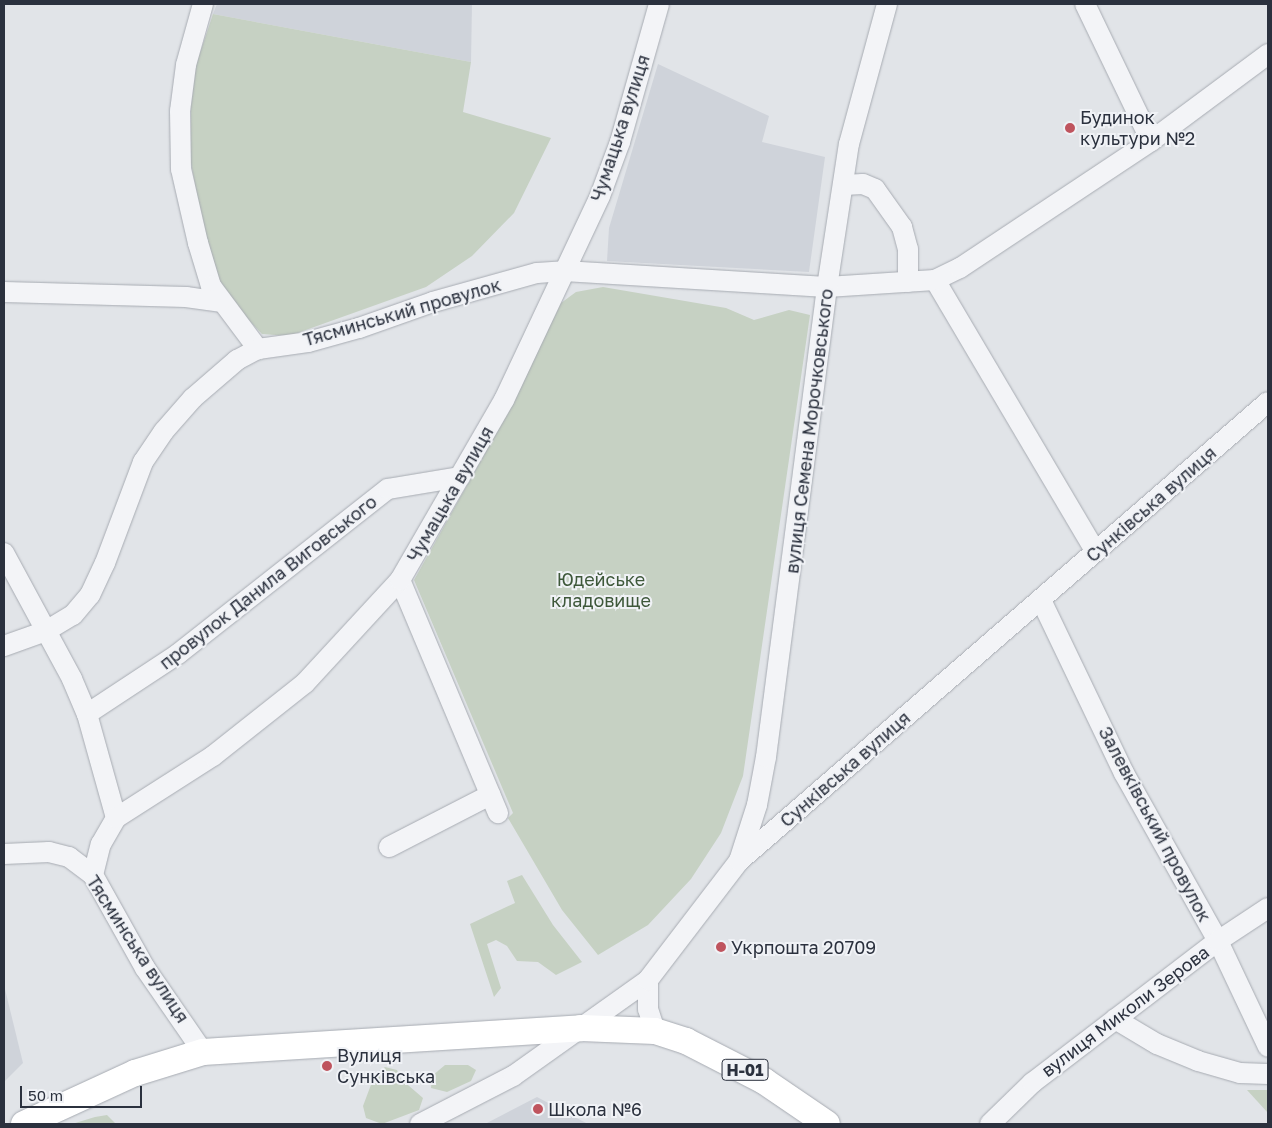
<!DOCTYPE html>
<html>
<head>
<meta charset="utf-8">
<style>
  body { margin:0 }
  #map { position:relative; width:1272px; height:1128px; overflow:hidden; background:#e1e4e8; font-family:"Golos Text",sans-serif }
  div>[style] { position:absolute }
  .built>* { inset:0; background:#cfd3da }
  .green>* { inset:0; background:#c6d1c3 }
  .roads { filter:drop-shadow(0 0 1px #a7abb2) drop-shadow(0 0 1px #a7abb2) }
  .minor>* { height:20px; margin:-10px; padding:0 10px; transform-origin:10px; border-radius:10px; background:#f3f4f7 }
  .major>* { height:26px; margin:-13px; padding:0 13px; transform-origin:13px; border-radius:13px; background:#fff }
  .dots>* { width:14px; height:14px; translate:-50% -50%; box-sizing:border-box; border:2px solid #f0f2f6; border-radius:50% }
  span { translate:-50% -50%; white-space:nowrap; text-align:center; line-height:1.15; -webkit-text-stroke:4px #f0f2f6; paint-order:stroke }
  .shield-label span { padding:1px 4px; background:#f0f2f6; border:1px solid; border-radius:4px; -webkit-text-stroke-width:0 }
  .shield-label { font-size:16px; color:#2b313e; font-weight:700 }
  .poi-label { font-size:18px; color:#2b313e }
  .left { translate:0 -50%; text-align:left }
  .street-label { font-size:18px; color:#2b313e }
  .park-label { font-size:18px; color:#3e583a }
  .frame { position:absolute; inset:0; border:5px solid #2b313e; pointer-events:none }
  .scale { position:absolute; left:20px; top:1086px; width:122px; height:22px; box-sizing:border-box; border:2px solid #2b313e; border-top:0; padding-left:6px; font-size:15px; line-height:18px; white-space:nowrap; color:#2b313e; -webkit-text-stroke:4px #f0f2f6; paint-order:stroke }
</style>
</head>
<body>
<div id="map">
  <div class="built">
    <div style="clip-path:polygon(217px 4px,472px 4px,471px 62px,213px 14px)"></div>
    <div style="clip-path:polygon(658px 64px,769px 116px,762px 142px,825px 157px,809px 272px,607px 261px,609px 228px)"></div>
    <div style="clip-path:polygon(4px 985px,23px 1063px,4px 1082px)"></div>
    <div style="clip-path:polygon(537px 1097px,588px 1124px,485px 1124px)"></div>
  </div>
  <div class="green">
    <div style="clip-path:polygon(213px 14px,471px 62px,463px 112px,551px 138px,514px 213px,472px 256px,426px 287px,289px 336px,262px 334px,238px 309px,220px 282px,201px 218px,191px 163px,191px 107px,196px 65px)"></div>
    <div style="clip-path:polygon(603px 287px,726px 308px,754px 320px,789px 310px,810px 315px,743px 776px,721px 833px,691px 879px,648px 925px,598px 955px,562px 910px,508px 818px,513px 813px,414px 580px,507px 414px,561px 303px,576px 292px)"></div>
    <div style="clip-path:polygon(522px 875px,553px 925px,582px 962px,556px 975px,538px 962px,517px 961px,507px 946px,496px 940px,487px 944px,501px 988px,494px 997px,470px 924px,515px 903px,507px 881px)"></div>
    <div style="clip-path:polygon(445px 1065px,468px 1065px,476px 1070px,471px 1081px,447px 1092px,431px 1088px,432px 1076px)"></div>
    <div style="clip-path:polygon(385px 1067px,397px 1070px,401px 1079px,423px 1098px,419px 1110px,382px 1124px,366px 1118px,363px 1106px,375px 1074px)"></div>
    <div style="clip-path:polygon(1247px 1090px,1268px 1090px,1268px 1113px)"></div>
    <div style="clip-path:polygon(107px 1115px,116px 1124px,72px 1124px,95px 1117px)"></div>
  </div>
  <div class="roads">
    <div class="minor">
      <div style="left:203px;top:4px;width:63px;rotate:105.6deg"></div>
      <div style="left:186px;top:65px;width:46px;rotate:97.4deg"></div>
      <div style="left:180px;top:111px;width:58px;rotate:89deg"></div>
      <div style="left:181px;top:169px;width:76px;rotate:77.1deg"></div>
      <div style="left:198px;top:243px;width:45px;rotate:73.2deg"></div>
      <div style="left:211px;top:286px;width:79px;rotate:53.3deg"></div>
      <div style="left:1085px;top:4px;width:152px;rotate:64.3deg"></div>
      <div style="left:843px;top:185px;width:20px;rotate:-3deg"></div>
      <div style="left:863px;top:184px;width:13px;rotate:23deg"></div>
      <div style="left:875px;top:189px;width:47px;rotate:54.6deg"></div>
      <div style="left:902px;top:227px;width:23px;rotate:75deg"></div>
      <div style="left:908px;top:249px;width:33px;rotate:90deg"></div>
      <div style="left:935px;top:280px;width:315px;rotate:59.4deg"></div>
      <div style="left:4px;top:292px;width:182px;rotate:1.6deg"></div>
      <div style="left:186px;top:297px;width:35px;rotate:8deg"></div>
      <div style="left:4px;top:553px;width:143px;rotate:61.6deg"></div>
      <div style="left:72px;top:679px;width:38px;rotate:67deg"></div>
      <div style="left:87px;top:714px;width:108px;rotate:74.4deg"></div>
      <div style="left:400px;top:580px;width:253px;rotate:67.2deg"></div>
      <div style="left:1041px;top:600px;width:192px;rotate:64.4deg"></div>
      <div style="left:1124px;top:773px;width:193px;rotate:60.8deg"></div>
      <div style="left:1218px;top:941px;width:117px;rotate:64.7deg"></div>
      <div style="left:4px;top:646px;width:45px;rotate:-19.7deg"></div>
      <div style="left:46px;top:631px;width:31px;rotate:-31deg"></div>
      <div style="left:73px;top:615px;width:26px;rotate:-50deg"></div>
      <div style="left:90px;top:595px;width:35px;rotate:-65deg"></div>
      <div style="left:105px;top:563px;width:108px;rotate:-69.4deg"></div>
      <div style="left:143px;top:462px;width:37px;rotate:-56deg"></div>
      <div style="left:164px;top:431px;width:44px;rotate:-48.7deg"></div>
      <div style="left:193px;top:398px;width:58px;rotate:-40.8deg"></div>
      <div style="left:237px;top:360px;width:24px;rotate:-28deg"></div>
      <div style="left:258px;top:349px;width:50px;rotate:-8deg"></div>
      <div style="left:308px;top:342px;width:53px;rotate:-15.4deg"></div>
      <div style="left:359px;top:328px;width:78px;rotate:-19.4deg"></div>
      <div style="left:433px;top:302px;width:108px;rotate:-15.6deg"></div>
      <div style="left:537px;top:273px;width:27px;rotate:-4deg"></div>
      <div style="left:564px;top:271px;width:263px;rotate:3.5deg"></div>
      <div style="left:827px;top:287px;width:108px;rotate:-3.7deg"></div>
      <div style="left:935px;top:280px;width:28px;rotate:-26deg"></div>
      <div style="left:960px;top:268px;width:229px;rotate:-33.6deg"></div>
      <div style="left:1151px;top:141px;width:146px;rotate:-36.6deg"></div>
      <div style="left:87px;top:714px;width:109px;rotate:-33.4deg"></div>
      <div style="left:178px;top:654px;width:267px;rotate:-38.2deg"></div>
      <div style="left:388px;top:489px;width:73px;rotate:-9.5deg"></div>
      <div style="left:389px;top:847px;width:114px;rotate:-27.2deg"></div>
      <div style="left:4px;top:854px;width:45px;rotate:-2.5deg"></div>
      <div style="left:49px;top:852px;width:21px;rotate:14deg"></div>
      <div style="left:69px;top:857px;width:30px;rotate:37deg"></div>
      <div style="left:93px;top:875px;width:107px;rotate:60.8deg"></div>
      <div style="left:145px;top:968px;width:102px;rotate:55.4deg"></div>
      <div style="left:739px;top:861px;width:59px;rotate:-72.2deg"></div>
      <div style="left:757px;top:805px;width:49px;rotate:-79.4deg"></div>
      <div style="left:766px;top:757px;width:474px;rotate:-82.6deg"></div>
      <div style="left:827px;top:287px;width:145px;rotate:-81.3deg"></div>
      <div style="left:849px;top:144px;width:145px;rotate:-74.8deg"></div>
      <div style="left:93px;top:875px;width:32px;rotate:-76deg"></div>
      <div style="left:101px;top:844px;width:30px;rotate:-60deg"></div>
      <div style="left:116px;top:818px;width:115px;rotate:-32.6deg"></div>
      <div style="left:213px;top:756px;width:117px;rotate:-38.4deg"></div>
      <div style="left:305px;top:683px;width:140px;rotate:-47.3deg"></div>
      <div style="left:400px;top:580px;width:208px;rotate:-60deg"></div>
      <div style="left:504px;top:400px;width:225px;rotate:-64.8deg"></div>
      <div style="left:600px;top:196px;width:58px;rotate:-69.7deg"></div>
      <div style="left:620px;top:142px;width:143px;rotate:-74.2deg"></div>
      <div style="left:648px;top:980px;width:29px;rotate:90deg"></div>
      <div style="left:648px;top:1009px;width:23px;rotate:72deg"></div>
      <div style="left:1115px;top:1019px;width:49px;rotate:30.8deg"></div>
      <div style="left:1157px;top:1044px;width:44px;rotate:22.5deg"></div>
      <div style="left:1198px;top:1061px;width:44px;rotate:15.9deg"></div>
      <div style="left:1240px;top:1073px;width:28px;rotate:2deg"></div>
      <div style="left:420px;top:1124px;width:105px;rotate:-27.3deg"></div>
      <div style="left:513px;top:1076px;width:166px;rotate:-35.4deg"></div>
      <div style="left:648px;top:980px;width:150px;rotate:-52.6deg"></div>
      <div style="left:739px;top:861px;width:700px;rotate:-40.95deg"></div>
      <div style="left:990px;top:1124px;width:59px;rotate:-44.3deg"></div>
      <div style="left:1032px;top:1083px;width:234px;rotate:-37.4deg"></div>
      <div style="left:1218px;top:941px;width:60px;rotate:-33.4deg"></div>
    </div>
    <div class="major">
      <div style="left:24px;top:1124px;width:122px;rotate:-24.7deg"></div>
      <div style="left:135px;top:1073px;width:71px;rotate:-17.2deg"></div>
      <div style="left:203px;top:1052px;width:379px;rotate:-3.6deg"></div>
      <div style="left:581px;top:1028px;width:74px;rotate:2.3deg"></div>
      <div style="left:655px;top:1031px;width:33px;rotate:18deg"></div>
      <div style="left:686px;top:1041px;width:88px;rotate:27.1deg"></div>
      <div style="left:764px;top:1081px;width:76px;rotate:34.3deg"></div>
    </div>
  </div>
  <div class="dots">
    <div style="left:1070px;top:128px;background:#bf545e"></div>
    <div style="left:721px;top:947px;background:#bf545e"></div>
    <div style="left:327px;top:1066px;background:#bf545e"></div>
    <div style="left:538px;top:1109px;background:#bf545e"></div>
  </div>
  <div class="shield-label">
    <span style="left:745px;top:1070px">Н-01</span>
  </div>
  <div class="poi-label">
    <span class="left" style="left:1080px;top:128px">Будинок<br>культури №2</span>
    <span class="left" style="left:731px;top:947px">Укрпошта 20709</span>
    <span class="left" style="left:337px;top:1066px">Вулиця<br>Сунківська</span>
    <span class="left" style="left:548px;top:1109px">Школа №6</span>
  </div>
  <div class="street-label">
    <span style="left:620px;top:128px;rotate:-72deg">Чумацька вулиця</span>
    <span style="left:402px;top:312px;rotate:-16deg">Тясминський провулок</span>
    <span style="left:809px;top:431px;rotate:-83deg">вулиця Семена Морочковського</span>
    <span style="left:450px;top:494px;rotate:-60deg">Чумацька вулиця</span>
    <span style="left:1151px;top:504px;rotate:-41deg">Сунківська вулиця</span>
    <span style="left:268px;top:582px;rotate:-38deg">провулок Данила Виговського</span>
    <span style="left:845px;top:769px;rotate:-41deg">Сунківська вулиця</span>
    <span style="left:1155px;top:824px;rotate:62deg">Залевківський провулок</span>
    <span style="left:138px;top:949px;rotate:57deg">Тясминська вулиця</span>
    <span style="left:1125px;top:1011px;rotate:-37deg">вулиця Миколи Зерова</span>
  </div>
  <div class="park-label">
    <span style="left:601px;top:590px">Юдейське<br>кладовище</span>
  </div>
  <div class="frame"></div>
  <div class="scale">50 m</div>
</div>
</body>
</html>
